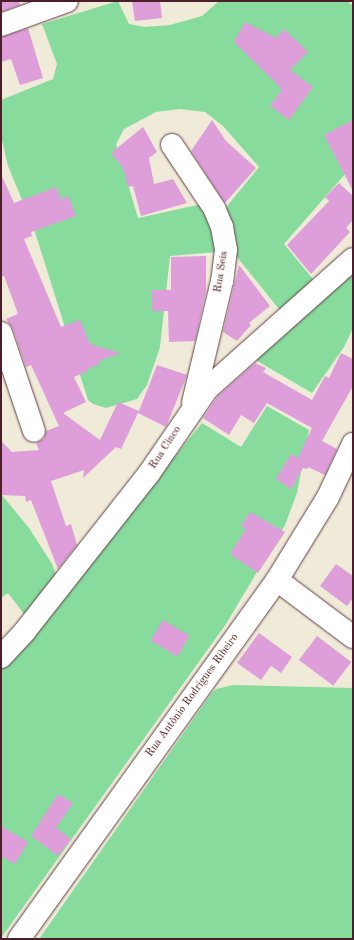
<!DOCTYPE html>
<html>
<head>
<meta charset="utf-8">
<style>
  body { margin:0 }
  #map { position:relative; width:354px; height:940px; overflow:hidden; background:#efebd8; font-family:"Old Standard TT",serif }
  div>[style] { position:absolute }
  .green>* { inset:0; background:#86db9d }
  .building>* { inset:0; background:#de9eda; transform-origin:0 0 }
  .roads { filter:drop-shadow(0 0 1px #633e45) drop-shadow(0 0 1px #633e45) }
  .minor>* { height:22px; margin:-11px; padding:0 11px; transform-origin:11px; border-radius:11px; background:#fff }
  span { translate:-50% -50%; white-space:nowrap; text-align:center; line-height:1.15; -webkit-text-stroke:3px #f6f6f2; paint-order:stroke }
  .street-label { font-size:11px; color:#4a1f2b }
  .frame { position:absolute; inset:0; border:2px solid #4a1f2b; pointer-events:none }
</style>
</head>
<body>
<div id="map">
  <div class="green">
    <div style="clip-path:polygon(118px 1px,129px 24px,145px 27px,170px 25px,202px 16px,219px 1px,347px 1px,353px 6px,353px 165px,284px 244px,317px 284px,283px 314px,237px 257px,227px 212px,227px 206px,259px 167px,223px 126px,205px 112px,180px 109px,156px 112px,124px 129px,116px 144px,138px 218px,202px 204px,206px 210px,217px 252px,170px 256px,160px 347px,147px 385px,137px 399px,106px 408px,93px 404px,88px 400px,34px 229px,8px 166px,1px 136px,1px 100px,53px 79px,57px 64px,42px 24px)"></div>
    <div style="clip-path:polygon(353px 270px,353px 328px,344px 347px,312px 393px,254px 359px)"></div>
    <div style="clip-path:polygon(267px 406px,309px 430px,297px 493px,285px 525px,226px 624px,1px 938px,1px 668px,202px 423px,241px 447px)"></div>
    <div style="clip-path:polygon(1px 494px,29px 528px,52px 564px,57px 577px,24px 614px,8px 593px,1px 598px)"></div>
    <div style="clip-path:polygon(233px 685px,353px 688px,353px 939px,39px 939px,211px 694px,216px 689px)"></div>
  </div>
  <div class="building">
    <div style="clip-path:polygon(1px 1px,19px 1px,20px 5px,1px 12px)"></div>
    <div style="clip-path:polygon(132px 1px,160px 1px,162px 18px,135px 21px)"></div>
    <div style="clip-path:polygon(245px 22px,276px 38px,284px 29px,308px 52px,290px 70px,313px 87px,289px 120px,270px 106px,282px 89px,234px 42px)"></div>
    <div style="clip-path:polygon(28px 28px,43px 78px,20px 85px,11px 59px,1px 62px,1px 37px)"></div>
    <div style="clip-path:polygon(212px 120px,226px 141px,256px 168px,225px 203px,191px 151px)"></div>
    <div style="clip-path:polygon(353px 120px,353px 191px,324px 135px)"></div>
    <div style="clip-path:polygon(143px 127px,157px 152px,149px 158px,154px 184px,173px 179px,187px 203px,141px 216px,133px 186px,128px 187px,123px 168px,111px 153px)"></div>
    <div style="clip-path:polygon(1px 174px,14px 203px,56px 187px,61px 199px,68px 196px,76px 216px,31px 232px,32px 236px,24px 239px,61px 327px,80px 320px,90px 344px,120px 353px,99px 361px,100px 364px,87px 369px,88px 371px,74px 377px,86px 402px,63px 413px,100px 440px,118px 402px,139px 411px,157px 365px,187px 375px,166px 427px,138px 413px,121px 449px,116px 447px,83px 478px,84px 470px,51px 481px,66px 526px,71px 524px,77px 545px,58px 569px,31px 500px,26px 502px,25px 496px,1px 495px,1px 441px,12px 452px,39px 450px,36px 443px,44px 439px,46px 431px,59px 426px,31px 365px,26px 367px,13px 329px,6px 319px,18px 314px,4px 276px,1px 277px)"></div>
    <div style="clip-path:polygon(339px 183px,353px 196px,353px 220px,346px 228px,350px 232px,311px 274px,287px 245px,329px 201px,325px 197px)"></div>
    <div style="clip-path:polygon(206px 256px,206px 292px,195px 341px,169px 342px,168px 311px,152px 311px,152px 290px,171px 290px,171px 257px)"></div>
    <div style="clip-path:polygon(239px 265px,270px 306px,249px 323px,251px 325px,237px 341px,223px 332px)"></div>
    <div style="clip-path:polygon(341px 353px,353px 359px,353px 386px,322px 441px,337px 449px,325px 475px,308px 467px,307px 469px,303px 468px,291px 489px,276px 479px,291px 454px,298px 458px,312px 428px,267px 403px,254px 423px,241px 415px,229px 435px,203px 418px,218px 396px,255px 363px,266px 368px,263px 372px,312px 400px,325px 376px,329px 378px)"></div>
    <div style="clip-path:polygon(250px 512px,285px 532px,258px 573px,230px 554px,246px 529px,241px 526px)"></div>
    <div style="clip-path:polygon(336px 564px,353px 576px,353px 598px,347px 606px,320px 586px)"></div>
    <div style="left:163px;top:620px;width:31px;height:24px;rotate:31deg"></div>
    <div style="clip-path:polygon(259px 633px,292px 657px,281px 673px,271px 666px,261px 680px,237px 663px)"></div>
    <div style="left:317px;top:636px;width:43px;height:30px;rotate:37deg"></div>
    <div style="clip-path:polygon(58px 794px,73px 803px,56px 828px,71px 839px,58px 856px,31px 836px)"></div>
    <div style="clip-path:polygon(1px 826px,28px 842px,15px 864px,1px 856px)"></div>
  </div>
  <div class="roads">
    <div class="minor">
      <div style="left:1px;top:25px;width:70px;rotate:-20deg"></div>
      <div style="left:172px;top:145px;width:76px;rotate:56.3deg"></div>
      <div style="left:214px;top:208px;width:21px;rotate:67deg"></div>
      <div style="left:222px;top:227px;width:23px;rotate:80deg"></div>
      <div style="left:226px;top:250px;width:31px;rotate:97deg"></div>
      <div style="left:222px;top:281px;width:125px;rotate:103.4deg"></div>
      <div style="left:1px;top:333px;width:103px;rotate:71.4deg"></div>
      <div style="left:277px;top:580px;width:95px;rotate:36.9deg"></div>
      <div style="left:1px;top:657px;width:35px;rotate:-47deg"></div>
      <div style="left:25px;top:631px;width:202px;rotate:-51.8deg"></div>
      <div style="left:150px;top:472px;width:101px;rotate:-55.5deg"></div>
      <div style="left:207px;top:389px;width:195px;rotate:-41.7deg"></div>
      <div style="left:19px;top:939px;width:442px;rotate:-54.3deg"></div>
      <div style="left:277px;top:580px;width:97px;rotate:-58.4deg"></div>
      <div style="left:328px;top:497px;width:59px;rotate:-64.7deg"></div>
    </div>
  </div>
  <div class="street-label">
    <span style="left:222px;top:272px;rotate:-81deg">Rua Seis</span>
    <span style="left:166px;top:448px;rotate:-57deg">Rua Cinco</span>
    <span style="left:193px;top:696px;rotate:-54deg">Rua Antônio Rodrigues Ribeiro</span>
  </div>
  <div class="frame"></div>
</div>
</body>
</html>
